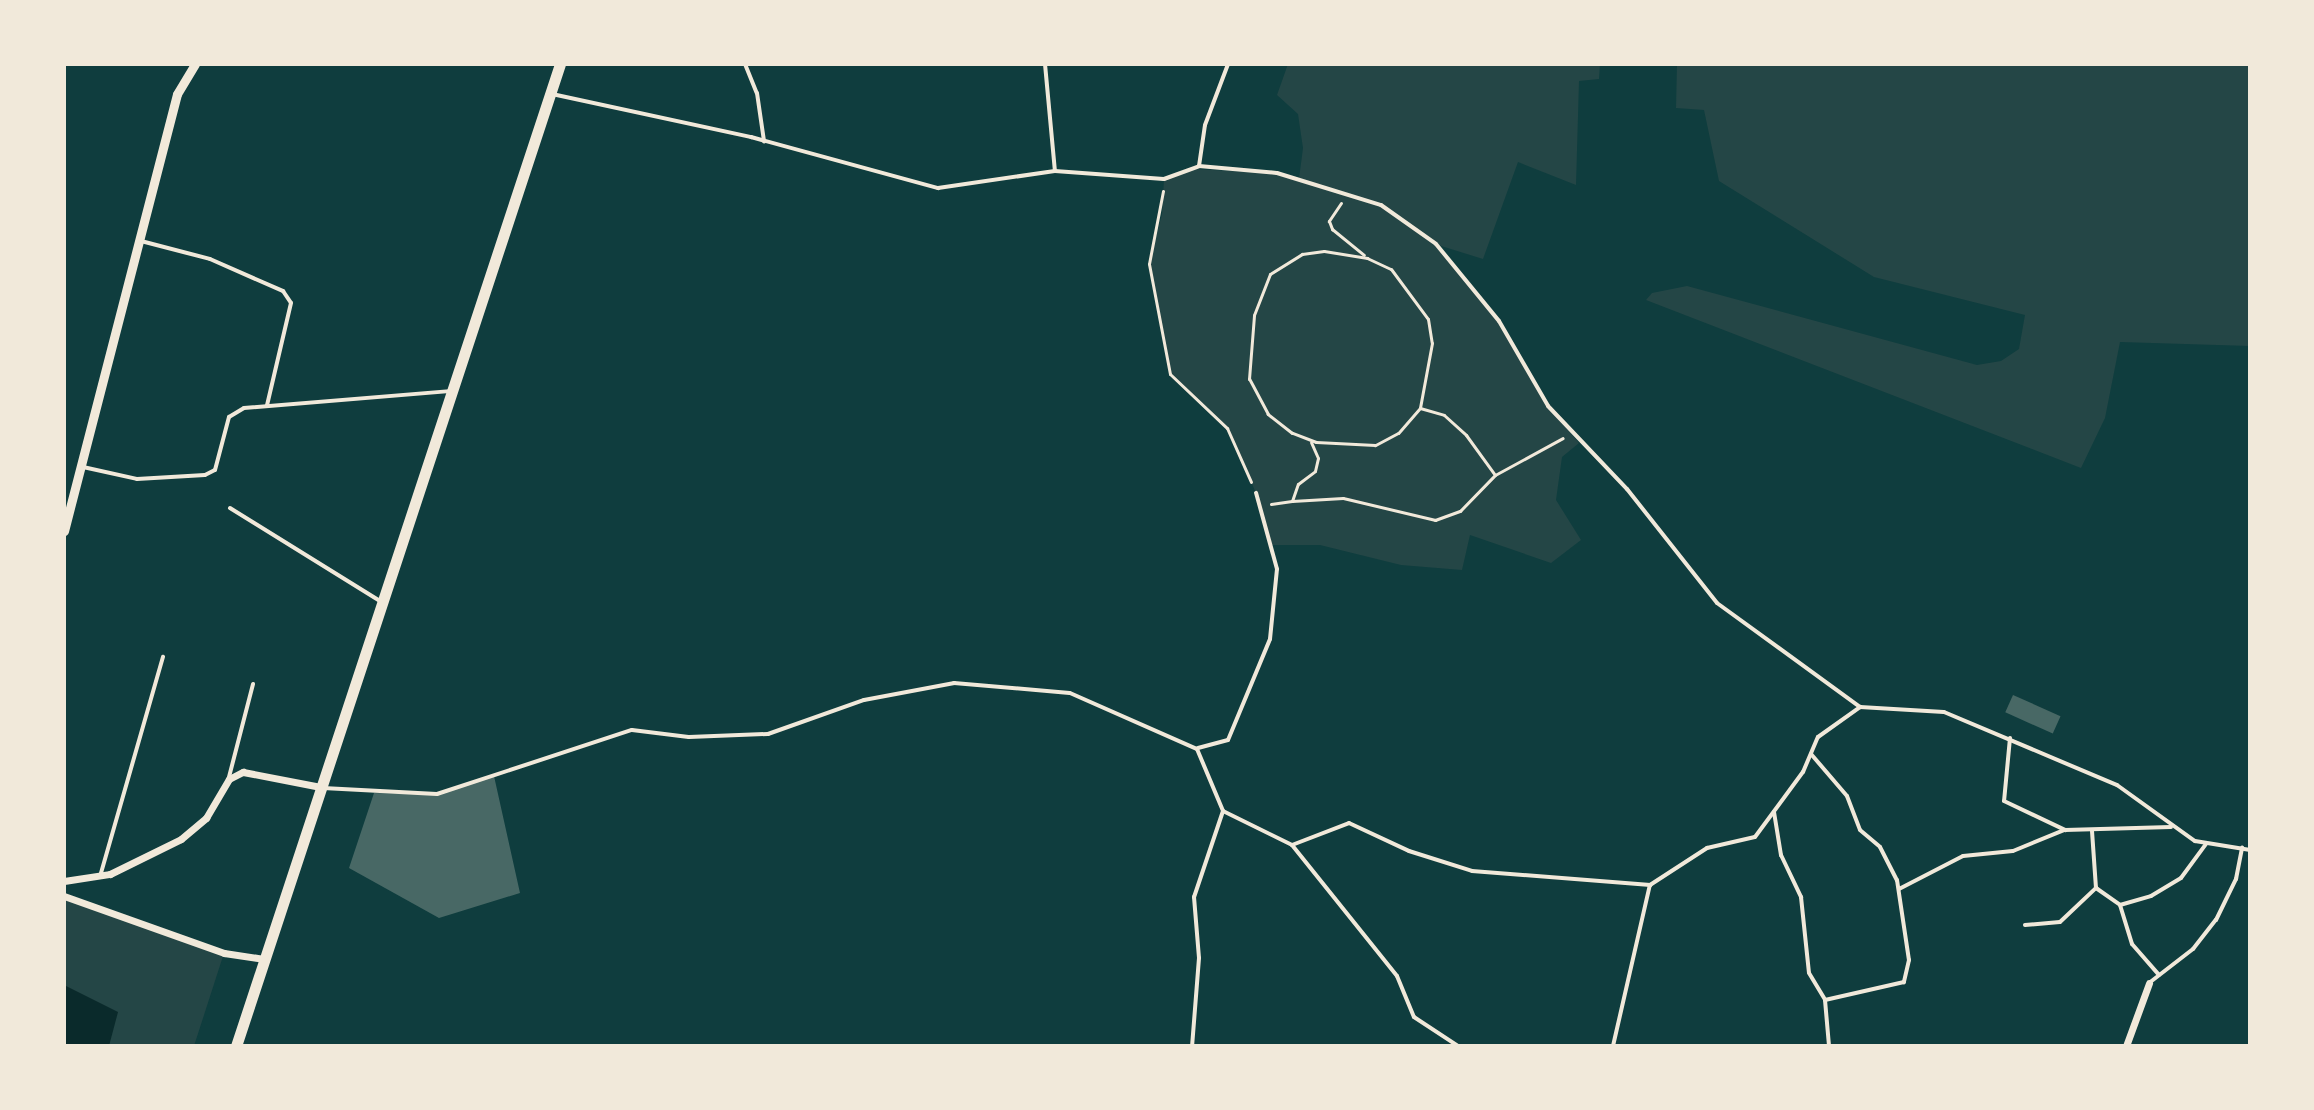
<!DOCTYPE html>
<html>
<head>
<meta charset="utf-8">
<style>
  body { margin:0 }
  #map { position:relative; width:2314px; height:1110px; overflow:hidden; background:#0f3d3e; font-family:"Public Sans",sans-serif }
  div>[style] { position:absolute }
  .green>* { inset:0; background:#244646 }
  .water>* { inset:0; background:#0a2a2b }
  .building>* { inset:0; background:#486865; transform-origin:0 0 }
  .path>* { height:3px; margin:-1.5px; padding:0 1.5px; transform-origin:1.5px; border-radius:1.5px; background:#f1e9da }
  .service>* { height:4px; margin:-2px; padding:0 2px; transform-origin:2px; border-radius:2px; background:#f1e9da }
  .minor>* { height:7px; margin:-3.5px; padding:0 3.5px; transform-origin:3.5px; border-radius:3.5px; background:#f1e9da }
  .tertiary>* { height:9px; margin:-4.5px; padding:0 4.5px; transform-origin:4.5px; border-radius:4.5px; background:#f1e9da }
  .secondary>* { height:11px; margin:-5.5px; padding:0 5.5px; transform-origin:5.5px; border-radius:5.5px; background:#f1e9da }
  span { translate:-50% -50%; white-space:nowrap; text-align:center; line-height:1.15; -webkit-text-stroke:8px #f1e9da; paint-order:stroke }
  .frame { position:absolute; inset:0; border:66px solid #f1e9da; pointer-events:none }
</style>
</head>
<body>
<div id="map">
  <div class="green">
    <div style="clip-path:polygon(1288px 64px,1600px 64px,1599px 79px,1579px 81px,1576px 185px,1518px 162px,1483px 259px,1438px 245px,1499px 321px,1548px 406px,1579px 443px,1562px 457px,1556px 500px,1581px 540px,1551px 563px,1470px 535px,1462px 570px,1401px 565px,1320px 545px,1270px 545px,1256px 493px,1227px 428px,1170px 374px,1149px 264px,1162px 214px,1164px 179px,1191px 169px,1277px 173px,1299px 179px,1303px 148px,1298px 114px,1277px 95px)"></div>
    <div style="clip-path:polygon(1677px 64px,2250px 64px,2250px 346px,2120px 342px,2105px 418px,2081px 468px,1646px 300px,1652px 293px,1687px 286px,1977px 365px,2001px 361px,2019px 349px,2025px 315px,1874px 277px,1719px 181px,1704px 110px,1676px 108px)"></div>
    <div style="clip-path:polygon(64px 898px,224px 953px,194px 1046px,64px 1046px)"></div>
  </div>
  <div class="water">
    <div style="clip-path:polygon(64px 985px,118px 1012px,109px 1046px,64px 1046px)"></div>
  </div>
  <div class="building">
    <div style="left:2013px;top:695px;width:52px;height:19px;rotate:24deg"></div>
    <div style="clip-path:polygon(494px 776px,520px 893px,439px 918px,349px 868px,374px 793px,437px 794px)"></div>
  </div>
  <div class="path">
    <div style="left:1163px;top:191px;width:74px;rotate:100.9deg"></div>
    <div style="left:1149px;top:264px;width:112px;rotate:79.2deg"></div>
    <div style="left:1170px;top:374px;width:79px;rotate:43.5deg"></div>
    <div style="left:1227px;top:428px;width:59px;rotate:66deg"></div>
    <div style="left:1341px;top:203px;width:22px;rotate:124deg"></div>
    <div style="left:1329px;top:221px;width:9px;rotate:69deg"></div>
    <div style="left:1332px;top:229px;width:41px;rotate:39.1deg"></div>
    <div style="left:1324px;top:251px;width:44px;rotate:9.2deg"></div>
    <div style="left:1367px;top:258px;width:26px;rotate:25deg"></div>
    <div style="left:1391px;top:269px;width:62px;rotate:53.5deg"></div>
    <div style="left:1428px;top:319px;width:24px;rotate:81deg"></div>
    <div style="left:1432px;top:343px;width:66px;rotate:100.5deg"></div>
    <div style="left:1420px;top:408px;width:33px;rotate:131deg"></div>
    <div style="left:1398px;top:433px;width:26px;rotate:152deg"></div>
    <div style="left:1375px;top:445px;width:59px;rotate:-177.1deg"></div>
    <div style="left:1316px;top:442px;width:26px;rotate:-159deg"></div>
    <div style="left:1292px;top:433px;width:31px;rotate:-142deg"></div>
    <div style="left:1268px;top:414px;width:40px;rotate:-118deg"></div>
    <div style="left:1249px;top:379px;width:64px;rotate:-85.5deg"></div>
    <div style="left:1254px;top:315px;width:44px;rotate:-68.7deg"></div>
    <div style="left:1270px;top:274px;width:38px;rotate:-32deg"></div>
    <div style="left:1302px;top:254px;width:22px;rotate:-8deg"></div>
    <div style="left:1420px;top:408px;width:25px;rotate:16deg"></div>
    <div style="left:1444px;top:415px;width:30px;rotate:42deg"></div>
    <div style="left:1466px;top:435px;width:49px;rotate:54.1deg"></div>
    <div style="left:1292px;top:501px;width:51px;rotate:-3.4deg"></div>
    <div style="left:1343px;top:498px;width:95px;rotate:13.4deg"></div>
    <div style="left:1435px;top:520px;width:27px;rotate:-20deg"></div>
    <div style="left:1460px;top:511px;width:50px;rotate:-45.8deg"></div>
    <div style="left:1495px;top:475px;width:77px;rotate:-28.6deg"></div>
    <div style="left:1271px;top:504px;width:21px;rotate:-8deg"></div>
    <div style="left:1292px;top:501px;width:18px;rotate:-71deg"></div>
    <div style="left:1298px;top:484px;width:21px;rotate:-37deg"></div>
    <div style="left:1315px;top:471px;width:13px;rotate:-77deg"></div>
    <div style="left:1318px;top:458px;width:17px;rotate:-114deg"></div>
  </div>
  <div class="service">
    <div style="left:745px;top:64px;width:31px;rotate:68deg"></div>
    <div style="left:757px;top:93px;width:49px;rotate:81.7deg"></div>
    <div style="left:1045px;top:64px;width:107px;rotate:84.7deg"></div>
    <div style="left:552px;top:94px;width:204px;rotate:12.2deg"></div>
    <div style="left:751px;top:137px;width:194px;rotate:15.3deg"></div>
    <div style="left:938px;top:188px;width:118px;rotate:-8.3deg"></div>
    <div style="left:1055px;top:171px;width:109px;rotate:4.2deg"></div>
    <div style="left:1164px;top:179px;width:37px;rotate:-20deg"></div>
    <div style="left:1199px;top:166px;width:78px;rotate:5.1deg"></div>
    <div style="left:1277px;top:173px;width:109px;rotate:17.1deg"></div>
    <div style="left:1381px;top:205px;width:67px;rotate:35.3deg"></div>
    <div style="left:1436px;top:244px;width:99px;rotate:50.7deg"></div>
    <div style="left:1499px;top:321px;width:98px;rotate:60deg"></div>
    <div style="left:1548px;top:406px;width:115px;rotate:46.4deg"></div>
    <div style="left:1627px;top:489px;width:145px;rotate:51.7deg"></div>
    <div style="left:1717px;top:603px;width:177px;rotate:36deg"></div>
    <div style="left:1199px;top:166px;width:41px;rotate:-81.7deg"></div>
    <div style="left:1205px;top:125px;width:65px;rotate:-69.3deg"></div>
    <div style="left:141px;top:241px;width:71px;rotate:14.6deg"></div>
    <div style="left:210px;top:259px;width:80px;rotate:23.7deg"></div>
    <div style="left:283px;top:291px;width:14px;rotate:56deg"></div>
    <div style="left:291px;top:303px;width:105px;rotate:103.2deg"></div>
    <div style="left:83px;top:467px;width:55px;rotate:12.5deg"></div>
    <div style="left:137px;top:479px;width:68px;rotate:-3.4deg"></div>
    <div style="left:205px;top:475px;width:11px;rotate:-27deg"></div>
    <div style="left:215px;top:470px;width:55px;rotate:-75.2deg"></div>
    <div style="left:229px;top:417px;width:17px;rotate:-31deg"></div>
    <div style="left:244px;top:408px;width:206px;rotate:-4.7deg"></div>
    <div style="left:230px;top:508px;width:176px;rotate:31.8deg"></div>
    <div style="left:2010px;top:738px;width:63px;rotate:95.4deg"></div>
    <div style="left:2004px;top:801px;width:68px;rotate:25.4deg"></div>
    <div style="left:2065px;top:830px;width:106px;rotate:-1.6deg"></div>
    <div style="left:1198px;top:748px;width:31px;rotate:-15deg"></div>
    <div style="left:1228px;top:740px;width:109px;rotate:-67.4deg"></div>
    <div style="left:1270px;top:639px;width:70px;rotate:-84.3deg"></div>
    <div style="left:1277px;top:569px;width:79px;rotate:-105.4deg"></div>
    <div style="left:1811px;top:754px;width:55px;rotate:49.4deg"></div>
    <div style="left:1847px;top:796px;width:36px;rotate:69deg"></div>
    <div style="left:1860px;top:830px;width:26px;rotate:40deg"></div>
    <div style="left:1880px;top:847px;width:37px;rotate:63deg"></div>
    <div style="left:1897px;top:880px;width:81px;rotate:81.5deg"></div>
    <div style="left:1909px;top:960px;width:23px;rotate:103deg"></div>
    <div style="left:1904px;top:982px;width:81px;rotate:167.2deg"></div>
    <div style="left:229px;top:777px;width:96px;rotate:-75.5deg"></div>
    <div style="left:323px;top:788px;width:114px;rotate:3deg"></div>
    <div style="left:437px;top:794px;width:205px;rotate:-18.2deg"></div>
    <div style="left:632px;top:730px;width:57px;rotate:7deg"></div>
    <div style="left:689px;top:737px;width:79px;rotate:-2.2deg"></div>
    <div style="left:768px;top:734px;width:102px;rotate:-19.5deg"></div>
    <div style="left:864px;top:700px;width:92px;rotate:-10.7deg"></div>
    <div style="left:954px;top:683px;width:116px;rotate:4.9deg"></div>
    <div style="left:1070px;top:693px;width:139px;rotate:23.8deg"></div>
    <div style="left:1197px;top:749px;width:67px;rotate:67.2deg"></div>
    <div style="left:1223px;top:811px;width:91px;rotate:108.6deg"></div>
    <div style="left:1194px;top:897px;width:61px;rotate:85.3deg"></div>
    <div style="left:1199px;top:958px;width:88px;rotate:94.5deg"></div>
    <div style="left:1223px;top:811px;width:77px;rotate:26.2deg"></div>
    <div style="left:1292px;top:845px;width:168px;rotate:51.3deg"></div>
    <div style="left:1397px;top:976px;width:44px;rotate:67.5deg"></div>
    <div style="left:1414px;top:1017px;width:53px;rotate:33.4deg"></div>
    <div style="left:1774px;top:812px;width:44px;rotate:80.8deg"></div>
    <div style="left:1781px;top:855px;width:47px;rotate:64.5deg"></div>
    <div style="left:1801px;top:897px;width:76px;rotate:84deg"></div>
    <div style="left:1809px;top:973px;width:31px;rotate:59deg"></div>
    <div style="left:1825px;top:1000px;width:46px;rotate:85deg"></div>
    <div style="left:2092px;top:831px;width:57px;rotate:86deg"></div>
    <div style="left:2096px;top:888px;width:29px;rotate:35deg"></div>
    <div style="left:2120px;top:905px;width:41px;rotate:72.9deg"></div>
    <div style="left:2132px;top:944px;width:41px;rotate:48.9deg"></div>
    <div style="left:1292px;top:845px;width:61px;rotate:-21.1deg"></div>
    <div style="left:1349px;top:823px;width:66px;rotate:25deg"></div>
    <div style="left:1409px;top:851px;width:66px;rotate:17.6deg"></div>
    <div style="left:1472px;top:871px;width:179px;rotate:4.5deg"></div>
    <div style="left:1650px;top:885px;width:68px;rotate:-33deg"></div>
    <div style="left:1707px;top:848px;width:49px;rotate:-12.9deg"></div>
    <div style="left:1755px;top:837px;width:81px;rotate:-53.6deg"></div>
    <div style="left:1803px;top:772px;width:38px;rotate:-67deg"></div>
    <div style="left:1818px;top:737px;width:52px;rotate:-35.5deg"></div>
    <div style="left:1860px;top:707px;width:84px;rotate:3.4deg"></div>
    <div style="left:1944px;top:712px;width:188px;rotate:22.9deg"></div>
    <div style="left:2117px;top:785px;width:96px;rotate:35.7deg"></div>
    <div style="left:2195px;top:841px;width:56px;rotate:9.3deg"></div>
    <div style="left:101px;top:873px;width:225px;rotate:-74deg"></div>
    <div style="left:1899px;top:889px;width:72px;rotate:-27.3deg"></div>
    <div style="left:1963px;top:856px;width:50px;rotate:-5.7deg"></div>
    <div style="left:2013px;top:851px;width:55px;rotate:-22.4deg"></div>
    <div style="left:2120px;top:905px;width:32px;rotate:-16deg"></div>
    <div style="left:2151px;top:896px;width:35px;rotate:-31deg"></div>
    <div style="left:2181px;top:878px;width:42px;rotate:-53.7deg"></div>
    <div style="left:2025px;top:925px;width:35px;rotate:-5deg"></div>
    <div style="left:2060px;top:922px;width:50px;rotate:-43.4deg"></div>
    <div style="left:2149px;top:983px;width:56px;rotate:-37.7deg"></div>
    <div style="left:2193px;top:949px;width:37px;rotate:-52deg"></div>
    <div style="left:2216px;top:920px;width:46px;rotate:-64deg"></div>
    <div style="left:2236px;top:879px;width:32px;rotate:-79deg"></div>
    <div style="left:1613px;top:1046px;width:165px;rotate:-77.1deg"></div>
  </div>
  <div class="minor">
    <div style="left:64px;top:881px;width:47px;rotate:-8.7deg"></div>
    <div style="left:110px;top:874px;width:79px;rotate:-26.2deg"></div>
    <div style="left:181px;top:839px;width:33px;rotate:-40deg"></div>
    <div style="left:206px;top:818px;width:45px;rotate:-59.5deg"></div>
    <div style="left:229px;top:779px;width:16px;rotate:-27deg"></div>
    <div style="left:243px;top:772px;width:79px;rotate:10.9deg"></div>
    <div style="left:64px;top:896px;width:170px;rotate:19.6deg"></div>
    <div style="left:224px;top:953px;width:40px;rotate:8.5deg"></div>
    <div style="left:2126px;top:1046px;width:67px;rotate:-69.9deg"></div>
  </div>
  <div class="tertiary">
    <div style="left:64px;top:531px;width:451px;rotate:-75.5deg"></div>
    <div style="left:177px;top:94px;width:35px;rotate:-59deg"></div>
  </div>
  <div class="secondary">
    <div style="left:236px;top:1046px;width:1034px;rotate:-71.74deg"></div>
  </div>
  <div class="frame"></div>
</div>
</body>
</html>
